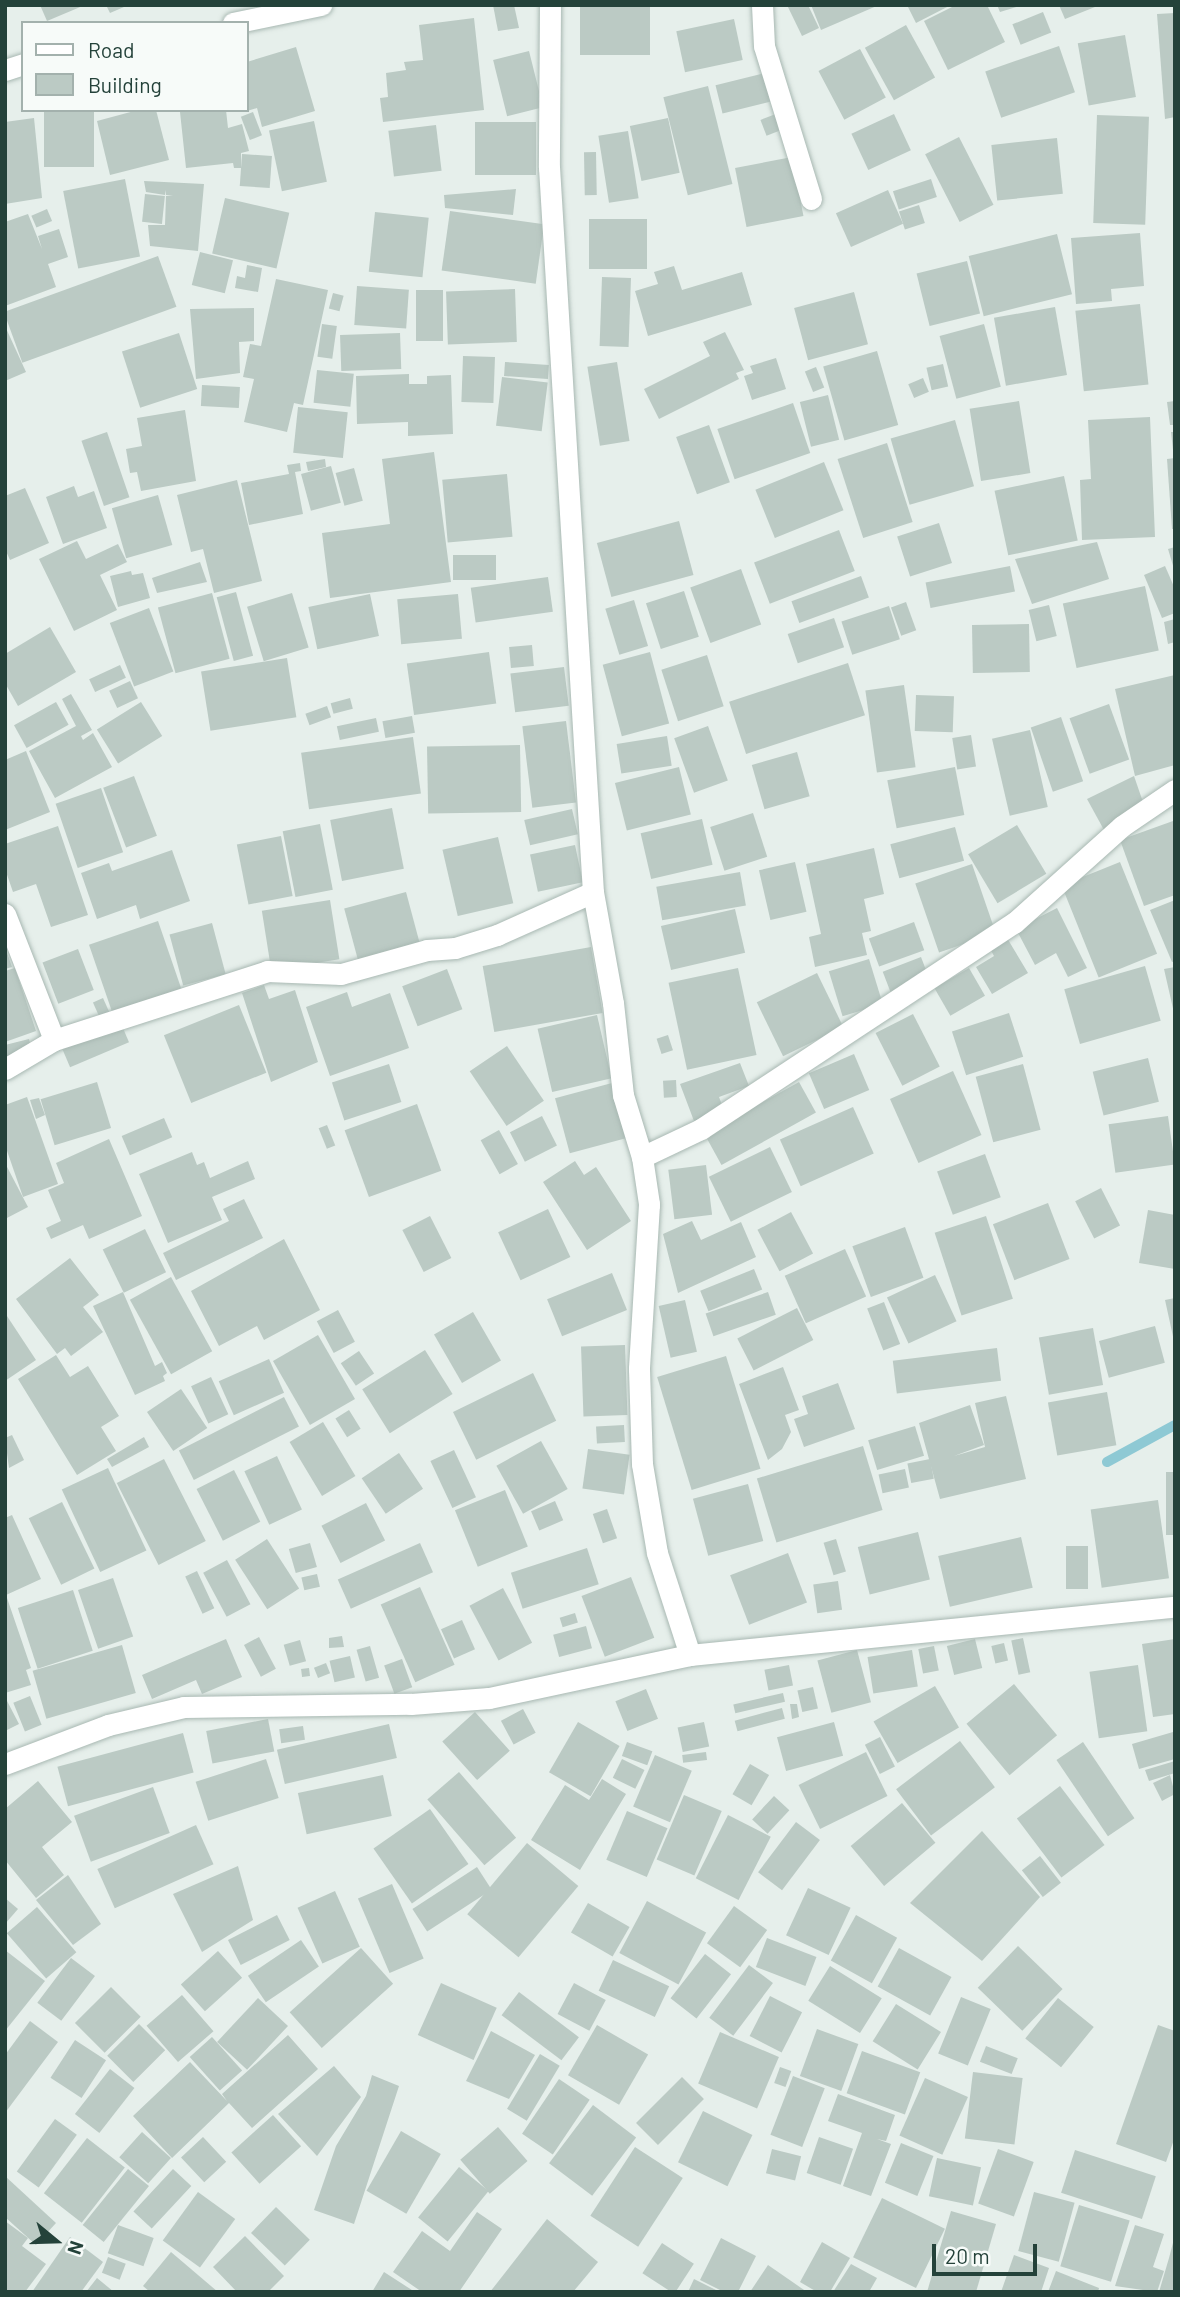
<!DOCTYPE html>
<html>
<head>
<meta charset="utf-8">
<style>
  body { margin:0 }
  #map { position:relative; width:1180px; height:2297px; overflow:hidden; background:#e6efeb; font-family:Barlow,sans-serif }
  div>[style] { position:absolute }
  .stream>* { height:10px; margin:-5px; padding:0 5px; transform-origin:5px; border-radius:5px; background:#8ec9d4 }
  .building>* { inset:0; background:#bbcac4; transform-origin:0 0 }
  .roads { filter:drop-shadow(0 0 2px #a8b8b2) drop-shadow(0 0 2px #a8b8b2) }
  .minor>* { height:21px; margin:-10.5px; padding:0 10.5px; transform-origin:10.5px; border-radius:10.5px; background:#fff }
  span { translate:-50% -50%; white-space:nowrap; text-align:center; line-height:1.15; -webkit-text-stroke:7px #f7fbf9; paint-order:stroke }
  .frame { position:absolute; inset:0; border:7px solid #24423a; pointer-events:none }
  .legend { position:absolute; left:21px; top:21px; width:228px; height:91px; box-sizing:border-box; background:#f7fbf9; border:2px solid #a3b1ad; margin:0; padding:9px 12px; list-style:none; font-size:21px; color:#24423a }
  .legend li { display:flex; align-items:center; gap:14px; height:35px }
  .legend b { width:35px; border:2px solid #a3b1ad }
  .north { position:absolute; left:21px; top:2206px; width:70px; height:70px; -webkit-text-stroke:5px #f7fbf9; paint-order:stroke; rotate:109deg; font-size:19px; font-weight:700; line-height:28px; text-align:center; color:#24423a }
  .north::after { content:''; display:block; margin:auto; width:24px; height:32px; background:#24423a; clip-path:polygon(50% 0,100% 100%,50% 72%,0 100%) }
  .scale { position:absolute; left:932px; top:2244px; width:105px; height:32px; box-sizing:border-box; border:4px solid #24423a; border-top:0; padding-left:9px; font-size:21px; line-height:24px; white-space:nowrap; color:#24423a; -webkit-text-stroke:5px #f7fbf9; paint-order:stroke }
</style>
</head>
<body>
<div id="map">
  <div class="stream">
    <div style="left:1107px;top:1462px;width:77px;rotate:-28.6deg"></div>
  </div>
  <div class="building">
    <div style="clip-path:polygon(40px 5px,85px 5px,47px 21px)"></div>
    <div style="clip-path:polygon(106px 5px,123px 5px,124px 7px,110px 13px)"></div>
    <div style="clip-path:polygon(493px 5px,514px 5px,519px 28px,498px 31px)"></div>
    <div style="left:580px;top:5px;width:70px;height:50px"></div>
    <div style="clip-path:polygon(787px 5px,808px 5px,819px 28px,802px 36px)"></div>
    <div style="clip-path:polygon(811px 5px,879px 5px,821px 30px)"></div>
    <div style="clip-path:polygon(907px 5px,951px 5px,916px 23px)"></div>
    <div style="clip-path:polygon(956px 5px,987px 5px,1005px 42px,948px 70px,924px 21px)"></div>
    <div style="clip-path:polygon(997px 5px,1020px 5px,1020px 6px,1000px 12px)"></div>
    <div style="clip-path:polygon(1059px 5px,1100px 5px,1065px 19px)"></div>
    <div style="left:1043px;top:12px;width:22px;height:33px;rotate:68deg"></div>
    <div style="clip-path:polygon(1175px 13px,1175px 117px,1165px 119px,1157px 14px)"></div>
    <div style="clip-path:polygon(474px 18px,484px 110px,383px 122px,380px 98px,388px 97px,386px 73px,406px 70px,404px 62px,423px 60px,419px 25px)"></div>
    <div style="left:734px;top:19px;width:42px;height:59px;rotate:78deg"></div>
    <div style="left:906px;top:25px;width:60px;height:47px;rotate:61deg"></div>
    <div style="left:1125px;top:35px;width:63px;height:48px;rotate:80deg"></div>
    <div style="left:1059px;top:46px;width:49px;height:78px;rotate:71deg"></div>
    <div style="clip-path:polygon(296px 47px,315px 111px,262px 127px,257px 108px,247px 111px,247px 62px)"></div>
    <div style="left:860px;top:49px;width:55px;height:47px;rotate:62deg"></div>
    <div style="left:529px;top:51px;width:58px;height:37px;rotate:76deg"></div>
    <div style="left:765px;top:73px;width:29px;height:51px;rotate:76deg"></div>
    <div style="left:708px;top:86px;width:101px;height:46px;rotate:76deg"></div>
    <div style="left:44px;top:110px;width:50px;height:57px"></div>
    <div style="clip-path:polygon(138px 110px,156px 110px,169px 160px,110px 175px,97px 121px)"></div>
    <div style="clip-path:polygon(226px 110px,228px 128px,242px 124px,249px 151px,241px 153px,241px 168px,234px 168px,233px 163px,186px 168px,180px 112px)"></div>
    <div style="left:253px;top:112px;width:25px;height:13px;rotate:69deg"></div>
    <div style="left:781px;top:112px;width:17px;height:22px;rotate:69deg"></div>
    <div style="left:894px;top:114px;width:40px;height:47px;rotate:65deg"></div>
    <div style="left:1097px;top:115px;width:52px;height:108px;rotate:2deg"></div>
    <div style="clip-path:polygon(34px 118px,42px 198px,5px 204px,5px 122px)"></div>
    <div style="left:668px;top:118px;width:56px;height:39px;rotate:78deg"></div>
    <div style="left:314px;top:121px;width:62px;height:46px;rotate:78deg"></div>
    <div style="left:475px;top:122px;width:61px;height:53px"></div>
    <div style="left:436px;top:125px;width:46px;height:48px;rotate:83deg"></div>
    <div style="left:628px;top:131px;width:68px;height:30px;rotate:81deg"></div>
    <div style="left:959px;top:137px;width:76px;height:38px;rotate:63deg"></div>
    <div style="left:1057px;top:138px;width:56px;height:66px;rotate:84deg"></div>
    <div style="left:596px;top:152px;width:43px;height:12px;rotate:89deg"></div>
    <div style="left:242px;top:154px;width:30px;height:32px;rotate:4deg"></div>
    <div style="left:792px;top:157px;width:60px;height:58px;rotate:79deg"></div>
    <div style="left:125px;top:179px;width:79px;height:63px;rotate:79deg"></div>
    <div style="left:931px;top:179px;width:19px;height:40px;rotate:72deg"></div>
    <div style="clip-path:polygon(144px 181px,204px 184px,198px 251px,150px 246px,148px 225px,165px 225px,166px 196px,173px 196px,166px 195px,166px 190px,165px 195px,146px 192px)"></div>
    <div style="clip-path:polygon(516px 189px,513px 215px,445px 208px,444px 195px)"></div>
    <div style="left:888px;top:190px;width:37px;height:57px;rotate:66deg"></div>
    <div style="left:145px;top:194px;width:20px;height:28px;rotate:6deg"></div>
    <div style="left:225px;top:198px;width:66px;height:57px;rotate:13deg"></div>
    <div style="left:919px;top:205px;width:19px;height:21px;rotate:72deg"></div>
    <div style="left:47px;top:209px;width:13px;height:17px;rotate:67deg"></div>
    <div style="left:450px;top:211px;width:95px;height:60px;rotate:8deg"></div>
    <div style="left:375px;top:212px;width:54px;height:60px;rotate:6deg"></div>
    <div style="clip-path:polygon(28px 214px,42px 249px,38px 236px,59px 229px,68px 257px,48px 264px,56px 287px,5px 306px,5px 222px)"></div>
    <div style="left:589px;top:219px;width:58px;height:50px"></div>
    <div style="clip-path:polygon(1140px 233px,1144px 286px,1111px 289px,1112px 301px,1076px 304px,1071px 238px)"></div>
    <div style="left:1057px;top:234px;width:62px;height:91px;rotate:76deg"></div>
    <div style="left:200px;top:252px;width:34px;height:34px;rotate:14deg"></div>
    <div style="left:158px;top:256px;width:54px;height:164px;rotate:70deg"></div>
    <div style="left:967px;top:261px;width:54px;height:52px;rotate:76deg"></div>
    <div style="clip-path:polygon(247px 265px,262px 268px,258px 292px,235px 288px,237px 276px,245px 278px)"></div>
    <div style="clip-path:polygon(674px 266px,682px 290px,742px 272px,752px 305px,648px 336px,635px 291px,658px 284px,654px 272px)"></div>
    <div style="left:602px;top:277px;width:29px;height:69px;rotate:2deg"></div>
    <div style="clip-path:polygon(276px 279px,328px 290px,303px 405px,294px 403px,287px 432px,244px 422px,254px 379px,243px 377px,250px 344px,261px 346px)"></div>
    <div style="left:357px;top:286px;width:52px;height:39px;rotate:4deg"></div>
    <div style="left:515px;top:289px;width:53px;height:69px;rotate:88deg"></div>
    <div style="left:416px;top:290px;width:27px;height:51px"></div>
    <div style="left:854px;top:292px;width:54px;height:62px;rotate:75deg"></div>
    <div style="left:333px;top:293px;width:11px;height:16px;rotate:15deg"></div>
    <div style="left:1140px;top:304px;width:81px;height:65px;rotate:84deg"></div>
    <div style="left:1055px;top:307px;width:69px;height:62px;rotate:80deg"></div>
    <div style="clip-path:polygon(254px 308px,254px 341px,239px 342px,240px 373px,196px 379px,190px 309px)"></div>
    <div style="left:322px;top:324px;width:15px;height:33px;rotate:8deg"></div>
    <div style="left:984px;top:324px;width:65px;height:46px;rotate:75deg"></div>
    <div style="clip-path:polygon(5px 326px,26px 372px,5px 381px)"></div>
    <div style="clip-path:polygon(725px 332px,744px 370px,736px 373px,739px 379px,659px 419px,644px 389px,710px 356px,703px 342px)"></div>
    <div style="left:179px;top:333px;width:59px;height:60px;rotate:72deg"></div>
    <div style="left:400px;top:333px;width:36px;height:60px;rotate:88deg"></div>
    <div style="left:877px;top:351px;width:77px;height:56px;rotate:74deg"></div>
    <div style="left:463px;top:356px;width:32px;height:46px;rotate:2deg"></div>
    <div style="clip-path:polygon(776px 358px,786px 389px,752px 400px,744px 376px,753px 373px,750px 366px)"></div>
    <div style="left:505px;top:362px;width:44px;height:14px;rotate:4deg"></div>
    <div style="left:617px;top:362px;width:80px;height:30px;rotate:81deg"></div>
    <div style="left:943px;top:364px;width:23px;height:17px;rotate:77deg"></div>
    <div style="left:816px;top:367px;width:22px;height:12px;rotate:68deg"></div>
    <div style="left:317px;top:370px;width:37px;height:33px;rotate:6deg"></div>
    <div style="clip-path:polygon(409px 374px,409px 384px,427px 384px,427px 376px,451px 375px,453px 434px,408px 436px,408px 422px,357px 424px,356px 376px)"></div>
    <div style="left:502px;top:377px;width:46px;height:49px;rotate:7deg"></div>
    <div style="left:923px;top:378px;width:15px;height:16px;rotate:67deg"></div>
    <div style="left:202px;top:385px;width:38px;height:21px;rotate:3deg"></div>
    <div style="left:828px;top:395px;width:46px;height:29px;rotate:76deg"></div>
    <div style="left:1019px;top:401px;width:73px;height:50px;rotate:81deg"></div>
    <div style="clip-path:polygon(1175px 401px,1175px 425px,1170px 425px,1167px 402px)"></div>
    <div style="left:793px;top:403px;width:53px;height:80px;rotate:71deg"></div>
    <div style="left:298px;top:407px;width:50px;height:46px;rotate:6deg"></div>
    <div style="clip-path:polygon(185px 410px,196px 481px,141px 491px,137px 472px,130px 473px,126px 449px,142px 446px,137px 418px)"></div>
    <div style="clip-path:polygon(1150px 417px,1155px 537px,1082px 540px,1080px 480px,1091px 479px,1088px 420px)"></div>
    <div style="left:955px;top:420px;width:69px;height:67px;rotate:74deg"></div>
    <div style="left:709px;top:425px;width:61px;height:35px;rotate:70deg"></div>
    <div style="left:107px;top:432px;width:69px;height:27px;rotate:71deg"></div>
    <div style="clip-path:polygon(1171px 432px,1175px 432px,1175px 450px,1173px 450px)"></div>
    <div style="left:887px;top:443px;width:83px;height:52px;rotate:72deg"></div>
    <div style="clip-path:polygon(434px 452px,451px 582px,330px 598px,322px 533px,390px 524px,382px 459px)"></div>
    <div style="clip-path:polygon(1175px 458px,1175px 529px,1172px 529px,1167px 459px)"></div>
    <div style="clip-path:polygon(325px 459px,326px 467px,308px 471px,306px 462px)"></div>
    <div style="left:824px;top:462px;width:52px;height:74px;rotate:68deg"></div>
    <div style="clip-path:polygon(300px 463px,301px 471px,295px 472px,303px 514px,249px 525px,241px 483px,289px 474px,287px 465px)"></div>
    <div style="left:331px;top:466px;width:38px;height:31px;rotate:75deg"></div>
    <div style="left:354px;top:468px;width:34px;height:19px;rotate:75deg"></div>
    <div style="left:507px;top:474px;width:63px;height:65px;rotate:85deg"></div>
    <div style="left:1064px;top:476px;width:66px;height:71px;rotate:78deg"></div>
    <div style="clip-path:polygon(237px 480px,262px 581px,214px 593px,203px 549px,191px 552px,177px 495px)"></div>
    <div style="clip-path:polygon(74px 486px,78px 497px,94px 491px,107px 528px,63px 544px,46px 497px)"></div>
    <div style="clip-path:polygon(25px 488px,49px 543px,10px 560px,5px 549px,5px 496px)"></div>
    <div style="left:158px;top:495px;width:52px;height:48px;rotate:74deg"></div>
    <div style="left:679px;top:521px;width:56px;height:85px;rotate:75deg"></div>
    <div style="left:939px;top:523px;width:42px;height:44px;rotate:72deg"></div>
    <div style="left:839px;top:530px;width:44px;height:91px;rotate:69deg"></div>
    <div style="clip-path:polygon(77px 541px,86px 559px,118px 544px,127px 562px,100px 575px,117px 610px,74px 631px,39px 559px)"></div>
    <div style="clip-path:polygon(1097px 542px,1109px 579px,1032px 604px,1015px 559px)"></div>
    <div style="clip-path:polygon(1175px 547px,1175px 569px,1174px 569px,1168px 549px)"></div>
    <div style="left:496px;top:555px;width:25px;height:43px;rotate:90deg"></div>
    <div style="clip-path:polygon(200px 562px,207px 582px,157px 593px,152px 578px)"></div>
    <div style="left:1010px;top:566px;width:26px;height:86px;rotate:79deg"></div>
    <div style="clip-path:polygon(1165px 566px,1175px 589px,1175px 613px,1162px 618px,1144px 575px)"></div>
    <div style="left:741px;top:569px;width:59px;height:54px;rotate:70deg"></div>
    <div style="clip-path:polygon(131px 571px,132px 575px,143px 573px,150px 598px,118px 607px,110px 576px)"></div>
    <div style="left:861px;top:576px;width:23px;height:74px;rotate:70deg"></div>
    <div style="left:548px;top:577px;width:35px;height:78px;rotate:82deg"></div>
    <div style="left:1145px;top:586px;width:66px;height:84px;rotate:78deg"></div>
    <div style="left:684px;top:591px;width:48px;height:40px;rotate:72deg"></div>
    <div style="left:236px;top:592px;width:66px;height:20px;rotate:75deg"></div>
    <div style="left:212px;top:593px;width:68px;height:56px;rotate:75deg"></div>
    <div style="left:292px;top:593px;width:57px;height:47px;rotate:73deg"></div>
    <div style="left:370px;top:594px;width:43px;height:63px;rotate:78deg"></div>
    <div style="left:458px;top:594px;width:45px;height:61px;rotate:85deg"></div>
    <div style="left:634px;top:600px;width:48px;height:30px;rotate:73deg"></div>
    <div style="left:906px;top:602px;width:30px;height:16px;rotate:70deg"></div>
    <div style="left:1049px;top:605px;width:32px;height:21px;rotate:76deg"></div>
    <div style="left:889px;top:606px;width:35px;height:50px;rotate:72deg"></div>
    <div style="left:149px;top:608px;width:68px;height:42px;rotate:69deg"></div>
    <div style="left:834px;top:618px;width:31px;height:49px;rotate:71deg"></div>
    <div style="clip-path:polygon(1175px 619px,1175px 642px,1168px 644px,1164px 622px)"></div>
    <div style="left:1029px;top:624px;width:48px;height:57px;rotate:89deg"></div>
    <div style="clip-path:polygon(50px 627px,76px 672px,18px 706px,5px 683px,5px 654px)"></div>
    <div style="left:532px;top:645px;width:21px;height:23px;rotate:85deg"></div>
    <div style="left:489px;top:652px;width:52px;height:83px;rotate:82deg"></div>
    <div style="left:650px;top:652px;width:74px;height:49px;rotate:75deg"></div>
    <div style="left:707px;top:655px;width:54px;height:48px;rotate:72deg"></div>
    <div style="left:287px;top:658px;width:60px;height:87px;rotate:81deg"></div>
    <div style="left:848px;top:663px;width:55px;height:125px;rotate:72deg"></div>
    <div style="left:120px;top:665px;width:14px;height:34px;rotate:65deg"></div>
    <div style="left:564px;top:667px;width:39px;height:54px;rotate:83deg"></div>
    <div style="clip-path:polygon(1175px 675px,1175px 765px,1135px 776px,1115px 689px)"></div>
    <div style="left:130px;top:681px;width:19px;height:23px;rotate:65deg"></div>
    <div style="left:904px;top:685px;width:83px;height:39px;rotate:82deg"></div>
    <div style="clip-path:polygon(71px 694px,92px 730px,81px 736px,83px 740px,93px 733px,112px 767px,55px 798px,29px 751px,76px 726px,62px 699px)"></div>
    <div style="left:916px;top:695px;width:38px;height:36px;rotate:2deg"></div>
    <div style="left:350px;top:698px;width:11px;height:20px;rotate:75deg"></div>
    <div style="left:56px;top:702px;width:26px;height:48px;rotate:61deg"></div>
    <div style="left:141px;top:702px;width:40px;height:52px;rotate:58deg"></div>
    <div style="left:1109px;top:704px;width:59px;height:42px;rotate:70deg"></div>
    <div style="left:327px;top:706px;width:12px;height:23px;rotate:70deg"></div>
    <div style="left:412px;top:716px;width:17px;height:30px;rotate:80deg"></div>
    <div style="left:1061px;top:717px;width:68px;height:32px;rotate:71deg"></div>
    <div style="left:376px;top:718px;width:14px;height:40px;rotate:78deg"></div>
    <div style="left:566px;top:721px;width:82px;height:44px;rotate:83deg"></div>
    <div style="left:708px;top:726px;width:58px;height:36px;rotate:70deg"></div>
    <div style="left:1030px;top:730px;width:79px;height:39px;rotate:77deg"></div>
    <div style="left:971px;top:735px;width:32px;height:19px;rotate:81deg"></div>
    <div style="left:667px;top:736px;width:30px;height:51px;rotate:81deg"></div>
    <div style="left:413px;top:737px;width:57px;height:113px;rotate:82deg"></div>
    <div style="left:520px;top:745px;width:67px;height:93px;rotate:89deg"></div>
    <div style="clip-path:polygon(26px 751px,50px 812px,5px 830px,5px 760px)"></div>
    <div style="left:797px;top:752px;width:46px;height:47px;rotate:74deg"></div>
    <div style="left:679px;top:767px;width:49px;height:66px;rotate:76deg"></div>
    <div style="left:955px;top:767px;width:49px;height:69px;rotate:79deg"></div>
    <div style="left:134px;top:776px;width:64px;height:33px;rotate:69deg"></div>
    <div style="clip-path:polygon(1134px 776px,1144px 805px,1104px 830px,1087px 799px)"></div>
    <div style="left:101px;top:788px;width:68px;height:48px;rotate:71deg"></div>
    <div style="left:392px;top:808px;width:62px;height:63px;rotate:79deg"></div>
    <div style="left:572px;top:809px;width:26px;height:49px;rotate:77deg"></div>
    <div style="left:753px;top:813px;width:46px;height:45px;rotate:72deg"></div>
    <div style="left:702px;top:819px;width:47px;height:63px;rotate:77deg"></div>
    <div style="clip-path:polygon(1173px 821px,1175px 895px,1144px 906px,1120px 840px)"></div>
    <div style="left:320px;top:824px;width:67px;height:38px;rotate:79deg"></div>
    <div style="left:1017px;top:825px;width:57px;height:57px;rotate:59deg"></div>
    <div style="clip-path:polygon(58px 826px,88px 915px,51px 927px,36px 884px,13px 892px,5px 869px,5px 844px)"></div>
    <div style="left:955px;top:827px;width:35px;height:67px;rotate:75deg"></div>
    <div style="left:281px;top:836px;width:61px;height:45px;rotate:79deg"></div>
    <div style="left:498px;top:837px;width:68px;height:57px;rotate:77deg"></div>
    <div style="left:575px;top:845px;width:38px;height:46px;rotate:78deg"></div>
    <div style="clip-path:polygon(874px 848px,884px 894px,864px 899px,871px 931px,862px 933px,867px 955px,815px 967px,809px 937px,821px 934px,806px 864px)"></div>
    <div style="clip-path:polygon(172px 850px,190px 901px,140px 919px,136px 905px,97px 919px,81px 873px,109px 863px,112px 871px)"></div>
    <div style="left:795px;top:862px;width:51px;height:37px;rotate:77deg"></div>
    <div style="left:1120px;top:862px;width:99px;height:63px;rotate:68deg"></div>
    <div style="left:972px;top:864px;width:73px;height:60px;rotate:71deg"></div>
    <div style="left:740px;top:872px;width:34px;height:85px;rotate:80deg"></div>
    <div style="left:406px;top:892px;width:58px;height:64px;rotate:75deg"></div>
    <div style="left:330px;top:900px;width:60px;height:69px;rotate:81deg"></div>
    <div style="clip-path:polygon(1175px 900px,1175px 961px,1172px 962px,1150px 910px)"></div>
    <div style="clip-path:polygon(1057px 908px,1087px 968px,1068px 977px,1056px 953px,1035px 965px,1016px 929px)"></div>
    <div style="left:735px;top:909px;width:45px;height:76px;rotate:77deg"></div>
    <div style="left:158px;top:921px;width:74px;height:73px;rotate:71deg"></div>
    <div style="left:914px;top:922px;width:30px;height:48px;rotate:70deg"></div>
    <div style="left:212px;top:923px;width:53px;height:44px;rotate:75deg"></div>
    <div style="clip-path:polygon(1004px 933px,1028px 973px,992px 994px,976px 967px,994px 956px,987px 943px)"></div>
    <div style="clip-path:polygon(5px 947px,12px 967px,5px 969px)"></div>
    <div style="left:591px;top:947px;width:67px;height:110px;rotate:80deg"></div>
    <div style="left:78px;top:949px;width:44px;height:38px;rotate:69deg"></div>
    <div style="left:921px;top:957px;width:22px;height:41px;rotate:69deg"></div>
    <div style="left:869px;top:959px;width:47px;height:42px;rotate:73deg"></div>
    <div style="left:1145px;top:966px;width:57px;height:84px;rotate:74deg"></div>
    <div style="clip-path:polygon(1175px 967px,1175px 1012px,1174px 1013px,1164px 969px)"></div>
    <div style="clip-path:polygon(15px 968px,36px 1031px,5px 1042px,5px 971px)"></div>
    <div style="left:738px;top:968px;width:89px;height:71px;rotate:78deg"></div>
    <div style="left:969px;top:968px;width:32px;height:40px;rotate:60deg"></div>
    <div style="left:447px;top:969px;width:43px;height:48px;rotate:69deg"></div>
    <div style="left:817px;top:973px;width:60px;height:67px;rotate:64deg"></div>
    <div style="clip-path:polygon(264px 985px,269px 999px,295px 990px,318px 1062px,271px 1082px,242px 993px)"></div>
    <div style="clip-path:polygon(347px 992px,352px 1007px,390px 993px,409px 1048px,330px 1076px,306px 1007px)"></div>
    <div style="left:103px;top:998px;width:20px;height:11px;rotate:66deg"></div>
    <div style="left:239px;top:1005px;width:73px;height:81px;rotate:68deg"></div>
    <div style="left:1009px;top:1013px;width:46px;height:60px;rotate:72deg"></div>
    <div style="left:913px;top:1014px;width:59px;height:42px;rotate:63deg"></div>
    <div style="left:597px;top:1015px;width:65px;height:61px;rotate:77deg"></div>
    <div style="left:120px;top:1021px;width:23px;height:64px;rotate:67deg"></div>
    <div style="left:668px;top:1035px;width:16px;height:12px;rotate:72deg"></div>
    <div style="clip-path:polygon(29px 1039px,32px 1051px,5px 1057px,5px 1045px)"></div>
    <div style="left:507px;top:1046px;width:66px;height:45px;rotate:56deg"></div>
    <div style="left:854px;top:1054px;width:39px;height:49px;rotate:67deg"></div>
    <div style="left:1148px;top:1058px;width:45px;height:57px;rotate:76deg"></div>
    <div style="clip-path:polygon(740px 1063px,749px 1086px,719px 1097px,724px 1110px,694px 1121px,680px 1084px)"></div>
    <div style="left:389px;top:1064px;width:40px;height:60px;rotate:72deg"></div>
    <div style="left:1023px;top:1064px;width:68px;height:49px;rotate:75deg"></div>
    <div style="left:953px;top:1071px;width:70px;height:69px;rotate:66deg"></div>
    <div style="left:676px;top:1080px;width:17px;height:13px;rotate:87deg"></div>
    <div style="left:97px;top:1082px;width:48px;height:59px;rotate:73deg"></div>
    <div style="left:799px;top:1082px;width:35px;height:108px;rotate:61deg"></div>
    <div style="left:612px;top:1083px;width:57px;height:59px;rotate:75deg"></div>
    <div style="clip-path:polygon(27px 1097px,58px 1184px,23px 1197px,5px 1145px,5px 1105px)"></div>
    <div style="clip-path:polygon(39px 1098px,45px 1115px,36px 1119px,30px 1100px)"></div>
    <div style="left:417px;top:1104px;width:71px;height:77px;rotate:70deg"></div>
    <div style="left:853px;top:1107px;width:51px;height:80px;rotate:66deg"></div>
    <div style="left:542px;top:1116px;width:33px;height:36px;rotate:63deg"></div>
    <div style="left:1168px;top:1116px;width:49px;height:60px;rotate:82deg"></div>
    <div style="left:164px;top:1118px;width:21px;height:46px;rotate:67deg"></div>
    <div style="left:327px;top:1125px;width:22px;height:9px;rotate:68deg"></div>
    <div style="left:499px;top:1130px;width:39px;height:21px;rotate:61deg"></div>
    <div style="clip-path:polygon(109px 1139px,142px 1216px,89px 1239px,83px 1225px,51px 1239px,46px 1228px,61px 1221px,48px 1190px,64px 1183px,56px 1163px)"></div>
    <div style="left:770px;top:1147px;width:50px;height:68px;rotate:64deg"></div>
    <div style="clip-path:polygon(192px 1152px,197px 1165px,204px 1162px,210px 1178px,248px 1161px,255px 1179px,212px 1197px,222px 1220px,168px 1243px,139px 1174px)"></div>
    <div style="left:985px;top:1154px;width:46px;height:51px;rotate:70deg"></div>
    <div style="clip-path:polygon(575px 1161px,584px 1175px,596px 1167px,631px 1221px,587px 1250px,543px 1182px)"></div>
    <div style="clip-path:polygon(5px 1163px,28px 1207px,5px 1219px)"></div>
    <div style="left:706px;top:1165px;width:50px;height:38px;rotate:83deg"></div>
    <div style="left:1101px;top:1188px;width:42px;height:29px;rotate:63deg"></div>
    <div style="clip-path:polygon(244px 1199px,263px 1238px,176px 1280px,163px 1253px,229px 1221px,223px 1209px)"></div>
    <div style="left:1048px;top:1203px;width:60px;height:59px;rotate:69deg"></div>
    <div style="left:548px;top:1209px;width:53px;height:55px;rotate:65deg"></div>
    <div style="clip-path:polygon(1148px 1210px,1175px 1215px,1175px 1269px,1139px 1263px)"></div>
    <div style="left:791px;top:1212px;width:47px;height:38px;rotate:62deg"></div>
    <div style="left:430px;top:1216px;width:47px;height:31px;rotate:63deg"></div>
    <div style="left:986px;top:1216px;width:87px;height:54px;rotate:72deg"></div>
    <div style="clip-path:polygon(692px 1221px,701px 1240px,741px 1222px,756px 1257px,678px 1293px,663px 1234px)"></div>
    <div style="left:905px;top:1227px;width:54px;height:56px;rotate:70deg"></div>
    <div style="left:145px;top:1229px;width:48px;height:47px;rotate:64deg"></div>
    <div style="clip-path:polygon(284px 1239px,320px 1310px,264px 1340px,257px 1326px,219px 1346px,191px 1291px)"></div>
    <div style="left:845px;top:1249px;width:52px;height:66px;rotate:66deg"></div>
    <div style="clip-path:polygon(70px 1258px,99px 1295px,83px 1307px,103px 1332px,71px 1356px,65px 1348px,57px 1354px,16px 1299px)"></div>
    <div style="left:754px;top:1269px;width:22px;height:58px;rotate:68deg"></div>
    <div style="left:612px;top:1273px;width:40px;height:70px;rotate:68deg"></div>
    <div style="left:935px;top:1275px;width:51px;height:53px;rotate:65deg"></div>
    <div style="left:171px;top:1277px;width:85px;height:47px;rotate:61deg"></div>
    <div style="clip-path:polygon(123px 1292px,155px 1366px,162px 1362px,167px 1373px,163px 1376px,165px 1381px,135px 1395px,93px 1306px)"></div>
    <div style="left:768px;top:1292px;width:24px;height:66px;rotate:71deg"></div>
    <div style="clip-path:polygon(1175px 1298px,1175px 1341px,1174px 1341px,1165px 1300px)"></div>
    <div style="left:685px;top:1300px;width:53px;height:27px;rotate:77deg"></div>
    <div style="left:884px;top:1302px;width:45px;height:18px;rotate:69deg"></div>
    <div style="left:797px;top:1308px;width:36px;height:67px;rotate:63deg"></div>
    <div style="left:338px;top:1310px;width:36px;height:24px;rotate:62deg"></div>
    <div style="left:473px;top:1312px;width:56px;height:45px;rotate:60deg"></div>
    <div style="clip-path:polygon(5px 1313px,36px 1360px,5px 1381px)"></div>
    <div style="left:1155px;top:1326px;width:38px;height:58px;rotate:75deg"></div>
    <div style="left:1093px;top:1328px;width:58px;height:55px;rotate:80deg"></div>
    <div style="left:318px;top:1335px;width:74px;height:52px;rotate:60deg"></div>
    <div style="left:625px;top:1345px;width:70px;height:44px;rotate:88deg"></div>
    <div style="left:997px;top:1348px;width:33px;height:105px;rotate:83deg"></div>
    <div style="left:425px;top:1350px;width:52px;height:74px;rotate:58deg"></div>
    <div style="left:359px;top:1351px;width:27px;height:22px;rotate:56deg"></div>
    <div style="clip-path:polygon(56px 1355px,70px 1377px,88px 1366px,119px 1416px,101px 1427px,116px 1451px,77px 1475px,18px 1379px)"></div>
    <div style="left:726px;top:1356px;width:118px;height:72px;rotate:73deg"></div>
    <div style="left:269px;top:1359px;width:37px;height:55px;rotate:66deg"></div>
    <div style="clip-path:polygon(783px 1367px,799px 1410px,785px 1415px,791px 1432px,782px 1449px,768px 1460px,739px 1384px)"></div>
    <div style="left:533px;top:1373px;width:53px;height:89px;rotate:64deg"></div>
    <div style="left:211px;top:1377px;width:41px;height:22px;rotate:65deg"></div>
    <div style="clip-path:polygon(838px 1383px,855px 1429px,804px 1447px,794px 1419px,808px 1414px,802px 1396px)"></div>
    <div style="left:181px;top:1389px;width:47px;height:41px;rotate:56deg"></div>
    <div style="left:1107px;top:1392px;width:54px;height:60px;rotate:80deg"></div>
    <div style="clip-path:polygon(1006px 1396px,1026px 1479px,940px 1499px,919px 1423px,970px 1405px,984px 1445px,954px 1456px,985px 1447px,975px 1403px)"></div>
    <div style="left:284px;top:1397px;width:33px;height:118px;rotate:63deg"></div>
    <div style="left:349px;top:1410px;width:22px;height:16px;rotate:58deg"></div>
    <div style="left:323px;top:1422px;width:63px;height:39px;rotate:59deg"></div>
    <div style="left:624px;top:1425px;width:17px;height:28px;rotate:87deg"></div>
    <div style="left:915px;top:1426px;width:31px;height:49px;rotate:73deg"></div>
    <div style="clip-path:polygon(12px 1435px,24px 1460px,9px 1468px,5px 1438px)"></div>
    <div style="clip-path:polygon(144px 1437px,149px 1447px,112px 1467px,107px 1459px)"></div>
    <div style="left:541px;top:1441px;width:55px;height:51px;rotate:61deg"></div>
    <div style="left:863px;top:1446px;width:67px;height:111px;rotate:73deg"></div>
    <div style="left:588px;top:1449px;width:42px;height:40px;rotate:8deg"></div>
    <div style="left:454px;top:1450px;width:52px;height:26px;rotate:65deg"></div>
    <div style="left:399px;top:1453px;width:43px;height:45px;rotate:56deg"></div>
    <div style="left:277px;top:1456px;width:59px;height:36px;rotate:65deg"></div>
    <div style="left:164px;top:1459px;width:92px;height:53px;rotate:63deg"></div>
    <div style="left:930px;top:1459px;width:20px;height:23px;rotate:79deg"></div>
    <div style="left:108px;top:1468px;width:91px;height:51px;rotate:65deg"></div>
    <div style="left:905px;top:1469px;width:19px;height:27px;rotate:78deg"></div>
    <div style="left:234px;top:1470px;width:58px;height:42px;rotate:63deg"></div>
    <div style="left:1175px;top:1472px;width:63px;height:9px;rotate:90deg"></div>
    <div style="left:748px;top:1484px;width:59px;height:57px;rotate:75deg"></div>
    <div style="left:505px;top:1490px;width:61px;height:54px;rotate:68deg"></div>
    <div style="left:1158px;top:1500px;width:79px;height:68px;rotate:82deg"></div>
    <div style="left:555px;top:1501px;width:21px;height:26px;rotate:67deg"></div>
    <div style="left:62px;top:1502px;width:74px;height:37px;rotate:64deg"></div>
    <div style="left:366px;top:1503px;width:42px;height:50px;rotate:63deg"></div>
    <div style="left:607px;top:1509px;width:31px;height:15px;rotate:71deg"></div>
    <div style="clip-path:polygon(12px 1515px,41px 1579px,6px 1595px,31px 1668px,26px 1670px,31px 1685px,5px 1693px,5px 1518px)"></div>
    <div style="left:918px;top:1532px;width:49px;height:62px;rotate:76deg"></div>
    <div style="left:1021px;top:1537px;width:52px;height:85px;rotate:77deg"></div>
    <div style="left:267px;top:1539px;width:59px;height:38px;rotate:57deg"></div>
    <div style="left:836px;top:1539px;width:34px;height:13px;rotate:73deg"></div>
    <div style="left:310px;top:1543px;width:25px;height:22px;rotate:74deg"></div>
    <div style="left:420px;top:1543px;width:32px;height:90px;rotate:66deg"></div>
    <div style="left:1066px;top:1546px;width:22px;height:43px"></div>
    <div style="left:587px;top:1548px;width:38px;height:80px;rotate:72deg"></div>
    <div style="left:788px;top:1553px;width:53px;height:62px;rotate:69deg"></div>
    <div style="left:227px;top:1560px;width:50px;height:27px;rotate:62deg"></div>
    <div style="left:197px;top:1571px;width:41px;height:13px;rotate:65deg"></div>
    <div style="left:317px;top:1574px;width:13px;height:16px;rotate:77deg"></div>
    <div style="left:631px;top:1577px;width:65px;height:53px;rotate:69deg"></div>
    <div style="left:113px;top:1578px;width:62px;height:37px;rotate:71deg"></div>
    <div style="left:838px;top:1581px;width:29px;height:25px;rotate:82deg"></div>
    <div style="left:420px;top:1587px;width:85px;height:43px;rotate:66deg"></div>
    <div style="left:503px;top:1588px;width:62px;height:38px;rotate:62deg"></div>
    <div style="left:73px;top:1590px;width:64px;height:58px;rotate:72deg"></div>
    <div style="left:575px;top:1613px;width:10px;height:16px;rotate:73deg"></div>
    <div style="left:462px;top:1620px;width:32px;height:23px;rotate:66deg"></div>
    <div style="left:586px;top:1626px;width:23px;height:34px;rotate:75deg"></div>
    <div style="clip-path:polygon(342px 1636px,344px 1647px,329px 1648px,329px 1638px)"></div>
    <div style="left:259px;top:1637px;width:36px;height:17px;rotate:62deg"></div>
    <div style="left:1023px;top:1638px;width:35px;height:12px;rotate:78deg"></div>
    <div style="clip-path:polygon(226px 1639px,242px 1677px,202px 1694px,196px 1680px,152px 1699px,142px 1675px)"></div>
    <div style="left:975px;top:1639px;width:30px;height:29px;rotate:76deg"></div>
    <div style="clip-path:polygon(1175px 1639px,1175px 1714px,1153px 1717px,1142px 1644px)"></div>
    <div style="left:300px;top:1640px;width:22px;height:17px;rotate:74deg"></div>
    <div style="left:1004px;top:1643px;width:18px;height:13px;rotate:77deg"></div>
    <div style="left:122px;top:1645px;width:50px;height:93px;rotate:74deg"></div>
    <div style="left:370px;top:1646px;width:33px;height:14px;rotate:74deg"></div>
    <div style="left:934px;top:1646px;width:25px;height:16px;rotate:79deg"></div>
    <div style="left:857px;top:1650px;width:54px;height:41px;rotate:75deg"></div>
    <div style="left:912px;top:1650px;width:37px;height:45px;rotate:81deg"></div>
    <div style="left:350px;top:1656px;width:22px;height:21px;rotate:77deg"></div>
    <div style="left:402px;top:1659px;width:30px;height:19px;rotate:70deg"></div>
    <div style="left:326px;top:1663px;width:11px;height:13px;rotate:68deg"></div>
    <div style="left:789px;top:1665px;width:21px;height:25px;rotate:79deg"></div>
    <div style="left:1138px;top:1665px;width:67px;height:49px;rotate:82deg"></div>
    <div style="left:309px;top:1668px;width:8px;height:8px;rotate:83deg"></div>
    <div style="left:1014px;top:1684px;width:67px;height:62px;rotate:50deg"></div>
    <div style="left:935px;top:1686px;width:48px;height:71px;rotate:60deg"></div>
    <div style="left:813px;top:1687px;width:22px;height:16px;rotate:77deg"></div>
    <div style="left:646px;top:1689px;width:32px;height:33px;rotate:68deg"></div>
    <div style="left:783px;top:1693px;width:9px;height:51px;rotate:77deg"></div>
    <div style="left:30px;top:1696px;width:31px;height:18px;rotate:68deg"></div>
    <div style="clip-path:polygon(5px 1697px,19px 1724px,5px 1731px)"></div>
    <div style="clip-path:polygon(790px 1704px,797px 1704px,799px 1717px,792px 1719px)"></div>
    <div style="left:782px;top:1708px;width:11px;height:49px;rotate:75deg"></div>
    <div style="left:523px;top:1709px;width:27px;height:25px;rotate:62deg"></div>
    <div style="left:475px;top:1712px;width:52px;height:44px;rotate:48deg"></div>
    <div style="left:268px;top:1719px;width:33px;height:63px;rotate:79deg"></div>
    <div style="left:578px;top:1722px;width:48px;height:58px;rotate:30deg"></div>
    <div style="left:704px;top:1722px;width:25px;height:27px;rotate:78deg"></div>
    <div style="left:834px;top:1722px;width:35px;height:59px;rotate:75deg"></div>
    <div style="left:389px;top:1724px;width:35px;height:115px;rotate:77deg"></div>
    <div style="left:303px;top:1726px;width:14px;height:24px;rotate:82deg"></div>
    <div style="clip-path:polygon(1173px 1732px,1175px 1759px,1139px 1769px,1132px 1744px)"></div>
    <div style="left:183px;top:1733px;width:41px;height:130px;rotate:75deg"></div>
    <div style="left:880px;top:1737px;width:33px;height:17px;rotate:63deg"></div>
    <div style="left:960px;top:1741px;width:58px;height:80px;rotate:53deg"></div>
    <div style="left:627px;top:1742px;width:27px;height:15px;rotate:20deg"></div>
    <div style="left:1083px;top:1742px;width:92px;height:32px;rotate:56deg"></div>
    <div style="left:706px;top:1752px;width:8px;height:24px;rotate:83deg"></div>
    <div style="left:866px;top:1752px;width:49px;height:75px;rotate:64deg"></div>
    <div style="left:655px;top:1755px;width:40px;height:56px;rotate:23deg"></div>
    <div style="left:266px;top:1759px;width:41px;height:74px;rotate:72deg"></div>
    <div style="left:622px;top:1759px;width:25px;height:21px;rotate:26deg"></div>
    <div style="clip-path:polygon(1175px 1761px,1175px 1773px,1149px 1781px,1145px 1770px)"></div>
    <div style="left:750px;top:1764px;width:22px;height:35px;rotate:30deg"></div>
    <div style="left:459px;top:1772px;width:87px;height:42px;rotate:49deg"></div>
    <div style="left:383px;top:1775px;width:42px;height:87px;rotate:78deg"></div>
    <div style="clip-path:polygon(1170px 1775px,1175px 1794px,1162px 1801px,1153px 1783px)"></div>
    <div style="clip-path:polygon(602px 1779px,626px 1794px,580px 1870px,531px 1840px,565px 1785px,589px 1800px)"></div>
    <div style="clip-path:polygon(38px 1781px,72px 1822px,42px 1847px,64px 1875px,36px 1898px,5px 1860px,5px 1809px)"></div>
    <div style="left:1060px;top:1786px;width:74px;height:54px;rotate:53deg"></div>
    <div style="left:153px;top:1787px;width:49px;height:84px;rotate:70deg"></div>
    <div style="left:684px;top:1795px;width:41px;height:70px;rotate:23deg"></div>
    <div style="left:774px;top:1796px;width:21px;height:32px;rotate:43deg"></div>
    <div style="left:902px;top:1803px;width:52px;height:67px;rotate:50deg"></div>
    <div style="left:430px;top:1809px;width:67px;height:69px;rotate:55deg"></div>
    <div style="left:627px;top:1811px;width:44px;height:53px;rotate:23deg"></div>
    <div style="left:728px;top:1815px;width:48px;height:71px;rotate:27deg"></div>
    <div style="left:796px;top:1822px;width:30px;height:63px;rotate:37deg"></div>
    <div style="left:196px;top:1825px;width:43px;height:108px;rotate:66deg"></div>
    <div style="clip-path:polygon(982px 1831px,1040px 1897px,982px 1961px,910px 1903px)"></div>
    <div style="left:527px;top:1843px;width:67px;height:93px;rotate:40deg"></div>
    <div style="left:1040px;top:1856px;width:34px;height:23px;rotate:52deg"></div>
    <div style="clip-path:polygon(238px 1866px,253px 1920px,202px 1952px,173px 1894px)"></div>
    <div style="left:477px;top:1867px;width:27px;height:77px;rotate:57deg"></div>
    <div style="clip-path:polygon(68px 1875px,101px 1924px,73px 1945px,36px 1900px)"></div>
    <div style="left:392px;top:1884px;width:81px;height:37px;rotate:67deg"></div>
    <div style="left:808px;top:1888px;width:47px;height:52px;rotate:25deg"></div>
    <div style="left:335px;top:1891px;width:61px;height:41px;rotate:66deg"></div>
    <div style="clip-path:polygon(5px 1898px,18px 1909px,5px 1924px)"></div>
    <div style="left:647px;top:1901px;width:67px;height:59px;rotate:28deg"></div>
    <div style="left:588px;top:1903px;width:48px;height:34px;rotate:30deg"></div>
    <div style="left:734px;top:1906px;width:41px;height:46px;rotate:36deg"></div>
    <div style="left:37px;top:1907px;width:60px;height:40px;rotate:49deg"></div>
    <div style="left:277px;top:1915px;width:28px;height:55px;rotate:63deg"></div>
    <div style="left:856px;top:1915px;width:47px;height:52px;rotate:29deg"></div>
    <div style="left:767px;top:1938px;width:53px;height:31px;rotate:21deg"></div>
    <div style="left:301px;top:1940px;width:32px;height:64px;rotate:56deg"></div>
    <div style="left:1018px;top:1946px;width:62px;height:58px;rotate:44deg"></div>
    <div style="left:361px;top:1948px;width:48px;height:96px;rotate:48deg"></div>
    <div style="left:899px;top:1948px;width:60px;height:44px;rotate:29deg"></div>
    <div style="clip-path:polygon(5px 1950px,45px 1981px,5px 2031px)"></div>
    <div style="left:218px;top:1951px;width:36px;height:50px;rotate:48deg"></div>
    <div style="left:705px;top:1954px;width:33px;height:56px;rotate:38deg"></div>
    <div style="left:71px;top:1958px;width:30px;height:56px;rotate:37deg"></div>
    <div style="left:613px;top:1960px;width:62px;height:34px;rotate:25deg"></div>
    <div style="left:749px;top:1965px;width:30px;height:66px;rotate:37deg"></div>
    <div style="left:830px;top:1966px;width:61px;height:41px;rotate:32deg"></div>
    <div style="left:441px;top:1983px;width:61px;height:57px;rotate:24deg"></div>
    <div style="left:574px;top:1983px;width:36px;height:35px;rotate:28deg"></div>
    <div style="left:111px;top:1987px;width:42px;height:51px;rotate:45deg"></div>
    <div style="left:519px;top:1992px;width:75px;height:29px;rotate:37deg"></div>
    <div style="left:182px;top:1995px;width:48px;height:47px;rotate:49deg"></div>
    <div style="left:770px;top:1996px;width:36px;height:45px;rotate:27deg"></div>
    <div style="left:961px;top:1997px;width:32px;height:61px;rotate:22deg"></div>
    <div style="left:258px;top:1998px;width:41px;height:60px;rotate:43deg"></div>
    <div style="left:1058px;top:1998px;width:46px;height:52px;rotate:39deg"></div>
    <div style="left:896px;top:2004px;width:53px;height:44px;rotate:32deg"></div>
    <div style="clip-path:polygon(30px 2021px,58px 2042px,5px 2113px,5px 2055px)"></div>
    <div style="left:139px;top:2024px;width:37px;height:45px;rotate:45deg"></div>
    <div style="left:597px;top:2025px;width:59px;height:58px;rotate:30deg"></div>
    <div style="clip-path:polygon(1158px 2025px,1175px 2031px,1175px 2137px,1166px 2162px,1116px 2144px)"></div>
    <div style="left:817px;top:2029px;width:44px;height:50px;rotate:20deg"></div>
    <div style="clip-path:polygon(491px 2031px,535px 2055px,509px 2099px,466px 2081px)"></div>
    <div style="left:720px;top:2032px;width:64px;height:56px;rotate:23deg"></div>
    <div style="clip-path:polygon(288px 2035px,318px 2069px,252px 2128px,229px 2103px,172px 2158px,133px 2116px,190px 2062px,227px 2101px,222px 2094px)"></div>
    <div style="left:212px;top:2037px;width:45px;height:30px;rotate:48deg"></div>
    <div style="left:75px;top:2040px;width:37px;height:45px;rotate:33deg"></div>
    <div style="left:986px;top:2046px;width:34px;height:17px;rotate:21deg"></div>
    <div style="left:862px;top:2051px;width:62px;height:45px;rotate:20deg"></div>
    <div style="left:540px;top:2054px;width:23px;height:64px;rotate:31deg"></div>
    <div style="clip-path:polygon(334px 2066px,361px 2097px,317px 2156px,278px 2114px)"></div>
    <div style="left:780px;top:2067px;width:12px;height:17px;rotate:20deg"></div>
    <div style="left:110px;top:2069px;width:31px;height:57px;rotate:38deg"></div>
    <div style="left:973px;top:2072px;width:50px;height:67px;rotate:7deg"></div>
    <div style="clip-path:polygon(372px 2075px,399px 2086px,354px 2224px,314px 2210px,336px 2146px,366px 2096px)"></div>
    <div style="left:793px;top:2076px;width:34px;height:63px;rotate:21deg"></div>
    <div style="left:682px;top:2077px;width:31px;height:65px;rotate:45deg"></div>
    <div style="left:925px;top:2078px;width:47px;height:63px;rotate:24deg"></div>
    <div style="left:559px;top:2079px;width:37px;height:66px;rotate:34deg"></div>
    <div style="clip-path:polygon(838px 2094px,895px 2115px,886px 2141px,877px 2139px,891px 2144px,871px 2196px,843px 2186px,862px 2133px,828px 2121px)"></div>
    <div style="left:593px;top:2105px;width:54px;height:73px;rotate:37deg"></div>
    <div style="left:703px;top:2111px;width:55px;height:57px;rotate:26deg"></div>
    <div style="left:273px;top:2115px;width:42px;height:56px;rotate:48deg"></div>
    <div style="left:55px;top:2119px;width:27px;height:65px;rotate:36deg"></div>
    <div style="left:498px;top:2127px;width:45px;height:50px;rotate:49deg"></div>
    <div style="left:401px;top:2131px;width:46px;height:69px;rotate:30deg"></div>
    <div style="left:142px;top:2132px;width:39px;height:34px;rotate:42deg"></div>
    <div style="left:203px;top:2137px;width:34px;height:30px;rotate:47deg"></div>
    <div style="left:819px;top:2137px;width:36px;height:38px;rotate:19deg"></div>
    <div style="left:87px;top:2138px;width:48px;height:70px;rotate:38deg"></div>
    <div style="left:901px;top:2143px;width:35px;height:43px;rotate:22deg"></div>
    <div style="left:635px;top:2147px;width:57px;height:82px;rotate:33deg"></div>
    <div style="left:772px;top:2149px;width:30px;height:25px;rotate:14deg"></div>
    <div style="left:998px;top:2149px;width:38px;height:58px;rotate:20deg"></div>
    <div style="left:1075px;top:2150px;width:85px;height:45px;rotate:18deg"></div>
    <div style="left:937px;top:2158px;width:45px;height:39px;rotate:12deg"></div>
    <div style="left:459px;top:2167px;width:38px;height:65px;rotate:39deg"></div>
    <div style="left:128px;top:2169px;width:27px;height:72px;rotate:39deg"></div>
    <div style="left:173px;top:2169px;width:25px;height:58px;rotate:43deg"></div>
    <div style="clip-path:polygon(5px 2176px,56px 2223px,36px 2245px,5px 2217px)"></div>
    <div style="left:198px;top:2192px;width:46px;height:60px;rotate:36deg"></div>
    <div style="left:1034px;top:2192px;width:42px;height:61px;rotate:15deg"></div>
    <div style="left:882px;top:2198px;width:70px;height:66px;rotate:26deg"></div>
    <div style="left:1079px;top:2205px;width:53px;height:64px;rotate:17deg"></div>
    <div style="left:276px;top:2207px;width:47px;height:36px;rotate:44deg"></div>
    <div style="clip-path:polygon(951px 2211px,996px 2224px,976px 2292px,927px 2292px)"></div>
    <div style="clip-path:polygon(477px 2212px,502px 2229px,459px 2292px,422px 2292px,393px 2272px,422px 2231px,450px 2251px)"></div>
    <div style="clip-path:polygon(547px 2219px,598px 2262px,573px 2292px,490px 2292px)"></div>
    <div style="clip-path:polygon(5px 2221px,28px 2238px,22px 2246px,46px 2264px,25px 2292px,5px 2292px)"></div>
    <div style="left:118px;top:2225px;width:38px;height:30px;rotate:20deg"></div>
    <div style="clip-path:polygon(1135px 2225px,1164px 2234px,1153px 2267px,1164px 2271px,1157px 2292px,1115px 2286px)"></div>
    <div style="clip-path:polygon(245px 2236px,284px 2276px,268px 2292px,237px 2292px,213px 2267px)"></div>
    <div style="clip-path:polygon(70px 2237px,103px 2262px,81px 2292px,32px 2292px)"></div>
    <div style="clip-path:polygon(721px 2238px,756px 2256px,738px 2292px,724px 2292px,700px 2280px)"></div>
    <div style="clip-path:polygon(1174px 2239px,1175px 2292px,1159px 2292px,1169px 2258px)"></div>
    <div style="clip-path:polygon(822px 2242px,850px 2258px,830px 2292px,817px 2292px,800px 2282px)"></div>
    <div style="left:662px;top:2243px;width:38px;height:36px;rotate:33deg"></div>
    <div style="clip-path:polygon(171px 2252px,218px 2292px,150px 2292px,143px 2286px)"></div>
    <div style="clip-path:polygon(1014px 2255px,1049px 2268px,1041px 2292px,1001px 2292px)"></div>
    <div style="left:108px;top:2257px;width:19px;height:17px;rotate:21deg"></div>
    <div style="clip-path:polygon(851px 2264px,877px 2278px,869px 2292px,833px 2292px)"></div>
    <div style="clip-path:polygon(768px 2265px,807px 2292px,750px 2292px)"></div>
    <div style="clip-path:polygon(1056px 2271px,1099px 2288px,1098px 2292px,1048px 2292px)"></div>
    <div style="clip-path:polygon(384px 2272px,415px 2292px,372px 2292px)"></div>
    <div style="clip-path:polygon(97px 2278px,114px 2292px,86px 2292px)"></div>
    <div style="clip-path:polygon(694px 2279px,720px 2292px,688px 2292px)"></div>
  </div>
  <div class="roads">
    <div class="minor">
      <div style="left:550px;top:5px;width:162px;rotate:90.4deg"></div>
      <div style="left:549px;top:167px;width:726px;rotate:86.53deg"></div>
      <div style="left:593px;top:892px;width:113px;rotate:79.8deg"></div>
      <div style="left:613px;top:1003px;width:93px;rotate:83.8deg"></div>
      <div style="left:623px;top:1095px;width:65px;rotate:73deg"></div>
      <div style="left:642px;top:1157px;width:48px;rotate:81.5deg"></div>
      <div style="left:649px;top:1204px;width:165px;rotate:93.5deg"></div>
      <div style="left:639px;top:1369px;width:95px;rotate:88.2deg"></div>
      <div style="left:642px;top:1464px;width:90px;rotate:80.4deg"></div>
      <div style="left:657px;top:1553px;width:107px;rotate:72.1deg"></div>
      <div style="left:762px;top:5px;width:41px;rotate:87.2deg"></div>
      <div style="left:764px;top:46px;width:160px;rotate:72.9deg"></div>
      <div style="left:233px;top:23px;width:90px;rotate:-11.6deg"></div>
      <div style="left:5px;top:70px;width:19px;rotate:-18deg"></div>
      <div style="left:5px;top:914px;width:135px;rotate:68.7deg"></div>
      <div style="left:5px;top:1069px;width:57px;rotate:-30.6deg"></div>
      <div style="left:54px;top:1040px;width:224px;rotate:-17.9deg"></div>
      <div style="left:267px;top:971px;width:74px;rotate:2.3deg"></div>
      <div style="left:341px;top:974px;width:89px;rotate:-15.6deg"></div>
      <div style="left:427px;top:950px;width:28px;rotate:-4deg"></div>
      <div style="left:455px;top:948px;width:44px;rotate:-17.2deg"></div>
      <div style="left:497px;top:935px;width:105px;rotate:-24.1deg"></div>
      <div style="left:642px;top:1157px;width:65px;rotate:-25.4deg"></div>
      <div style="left:701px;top:1129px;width:375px;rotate:-33.4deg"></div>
      <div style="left:1014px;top:923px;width:145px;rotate:-41.9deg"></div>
      <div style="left:1122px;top:826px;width:64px;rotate:-34.2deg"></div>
      <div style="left:5px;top:1764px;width:110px;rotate:-20.7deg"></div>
      <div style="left:108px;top:1725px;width:78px;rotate:-13.3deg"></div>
      <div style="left:184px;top:1707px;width:227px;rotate:-0.8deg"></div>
      <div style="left:411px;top:1704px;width:78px;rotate:-4.4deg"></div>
      <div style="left:489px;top:1698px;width:206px;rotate:-12.1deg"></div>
      <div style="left:690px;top:1655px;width:487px;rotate:-5.7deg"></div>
    </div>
  </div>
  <div class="frame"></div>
  <ul class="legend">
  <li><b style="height:9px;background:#fff"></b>Road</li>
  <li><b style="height:19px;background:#bbcac4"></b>Building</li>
  </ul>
  <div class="north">N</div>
  <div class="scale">20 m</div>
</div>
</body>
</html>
